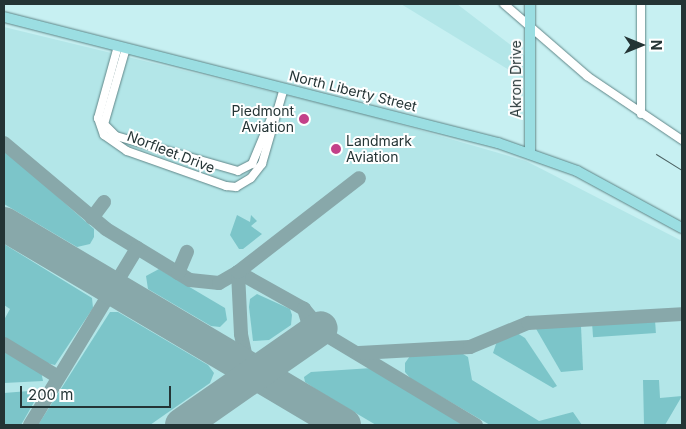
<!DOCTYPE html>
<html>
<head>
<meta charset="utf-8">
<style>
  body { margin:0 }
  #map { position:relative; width:686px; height:429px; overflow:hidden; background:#c7f0f2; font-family:Inter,sans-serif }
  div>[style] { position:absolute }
  .built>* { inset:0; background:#b3e6e8 }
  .green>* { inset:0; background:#7cc5c9; transform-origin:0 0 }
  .taxiway>* { height:14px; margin:-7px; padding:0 7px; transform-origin:7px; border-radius:7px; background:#88a8aa }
  .runway>* { height:34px; margin:-17px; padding:0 17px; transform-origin:17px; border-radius:17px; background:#88a8aa }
  .roads { filter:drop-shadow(0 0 1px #608688) drop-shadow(0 0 1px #608688) }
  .minor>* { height:8px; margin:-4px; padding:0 4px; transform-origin:4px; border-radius:4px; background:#fff }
  .major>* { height:10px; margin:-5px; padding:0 5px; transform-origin:5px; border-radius:5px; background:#9bdee2 }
  .rail>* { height:1px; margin:-0.5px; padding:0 0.5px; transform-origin:0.5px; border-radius:0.5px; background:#4a6061 }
  .dots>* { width:14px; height:14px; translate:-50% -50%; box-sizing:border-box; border:2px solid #fff; border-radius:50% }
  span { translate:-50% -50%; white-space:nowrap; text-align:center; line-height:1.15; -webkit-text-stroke:4px #fff; paint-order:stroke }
  .street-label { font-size:14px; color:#243435 }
  .poi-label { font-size:14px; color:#243435 }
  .right { translate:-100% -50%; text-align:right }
  .left { translate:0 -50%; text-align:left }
  .frame { position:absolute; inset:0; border:5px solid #243435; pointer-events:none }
  .north { position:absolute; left:616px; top:20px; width:50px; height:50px; -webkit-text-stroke:4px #fff; paint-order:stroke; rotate:90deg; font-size:14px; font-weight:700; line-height:20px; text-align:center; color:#243435 }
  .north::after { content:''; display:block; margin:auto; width:18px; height:22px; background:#243435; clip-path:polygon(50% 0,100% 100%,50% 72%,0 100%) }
  .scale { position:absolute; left:20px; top:386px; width:151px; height:22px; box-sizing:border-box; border:2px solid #243435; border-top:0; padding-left:6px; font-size:15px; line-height:18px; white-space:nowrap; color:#243435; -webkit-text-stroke:4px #fff; paint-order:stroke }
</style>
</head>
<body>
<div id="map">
  <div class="built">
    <div style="clip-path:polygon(401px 4px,457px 4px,525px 56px,524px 79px)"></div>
    <div style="clip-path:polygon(4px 27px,364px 114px,526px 161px,682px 241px,682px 425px,4px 425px)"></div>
  </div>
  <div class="green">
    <div style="clip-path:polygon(4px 149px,94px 229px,94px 237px,90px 244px,77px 247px,4px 204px)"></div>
    <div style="clip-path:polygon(237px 215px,250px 222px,251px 215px,257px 221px,251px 226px,262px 234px,243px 249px,239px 249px,230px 235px)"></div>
    <div style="clip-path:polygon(4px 244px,92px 298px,93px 308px,55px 365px,42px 362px,4px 339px,4px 320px,10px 309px,4px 305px)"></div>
    <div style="clip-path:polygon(159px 269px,225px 308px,227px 320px,220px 327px,211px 326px,148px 289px,146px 276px)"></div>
    <div style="clip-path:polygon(257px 294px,290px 309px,292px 315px,291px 325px,269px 340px,253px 341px,249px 307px,250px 299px)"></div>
    <div style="clip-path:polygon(110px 312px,118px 312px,208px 365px,214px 373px,210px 383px,150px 425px,38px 425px)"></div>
    <div style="left:655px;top:320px;width:13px;height:63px;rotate:86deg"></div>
    <div style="clip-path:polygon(581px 326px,583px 370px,561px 372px,535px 327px)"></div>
    <div style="clip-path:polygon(517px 333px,525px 338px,557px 386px,553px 388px,493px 353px,497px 341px)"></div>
    <div style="clip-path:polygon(4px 349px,41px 371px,43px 381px,4px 383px)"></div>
    <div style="clip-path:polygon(458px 351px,468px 357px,472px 380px,539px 421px,573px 412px,582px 425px,490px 425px,411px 379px,405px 372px,405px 363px,410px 356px)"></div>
    <div style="clip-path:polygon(372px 368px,467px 425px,376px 425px,317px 390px,305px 382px,304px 377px,311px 372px)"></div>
    <div style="clip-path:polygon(643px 380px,659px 380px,660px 398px,682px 396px,665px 425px,644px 425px)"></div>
    <div style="clip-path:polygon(41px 390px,21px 425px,4px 425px,4px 393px)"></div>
  </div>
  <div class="taxiway">
    <div style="left:4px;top:143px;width:133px;rotate:40.1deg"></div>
    <div style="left:106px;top:229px;width:98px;rotate:31.3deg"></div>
    <div style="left:190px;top:280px;width:29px;rotate:6deg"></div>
    <div style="left:219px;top:283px;width:22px;rotate:-30deg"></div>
    <div style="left:238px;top:272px;width:76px;rotate:29.3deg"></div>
    <div style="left:304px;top:309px;width:34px;rotate:50deg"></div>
    <div style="left:326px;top:335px;width:175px;rotate:31deg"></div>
    <div style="left:92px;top:218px;width:20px;rotate:-53deg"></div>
    <div style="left:178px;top:273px;width:23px;rotate:-67deg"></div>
    <div style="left:300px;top:343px;width:22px;rotate:-69deg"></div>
    <div style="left:308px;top:322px;width:14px;rotate:-107deg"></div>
    <div style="left:4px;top:344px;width:63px;rotate:31.4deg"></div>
    <div style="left:359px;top:353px;width:111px;rotate:-3.1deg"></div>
    <div style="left:470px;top:347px;width:63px;rotate:-22.5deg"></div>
    <div style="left:528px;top:323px;width:154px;rotate:-3.3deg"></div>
    <div style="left:255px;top:373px;width:17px;rotate:-121deg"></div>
    <div style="left:246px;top:358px;width:25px;rotate:-102deg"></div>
    <div style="left:241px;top:334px;width:62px;rotate:-92.8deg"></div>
    <div style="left:238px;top:272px;width:153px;rotate:-37.8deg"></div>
    <div style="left:221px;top:398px;width:39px;rotate:-58deg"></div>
    <div style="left:242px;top:365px;width:15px;rotate:-90deg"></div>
    <div style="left:30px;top:425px;width:207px;rotate:-58.8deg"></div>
  </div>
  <div class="runway">
    <div style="left:4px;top:224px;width:395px;rotate:30.6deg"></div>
    <div style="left:182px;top:425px;width:169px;rotate:-34.9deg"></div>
  </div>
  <div class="roads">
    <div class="minor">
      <div style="left:504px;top:4px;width:110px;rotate:40.9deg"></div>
      <div style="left:587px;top:76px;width:115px;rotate:34deg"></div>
      <div style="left:118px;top:46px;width:75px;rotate:105.5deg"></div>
      <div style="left:98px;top:118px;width:18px;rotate:71deg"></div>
      <div style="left:104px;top:135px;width:28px;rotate:35deg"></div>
      <div style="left:127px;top:151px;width:105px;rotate:19.5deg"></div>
      <div style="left:226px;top:186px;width:10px;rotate:6deg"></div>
      <div style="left:236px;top:187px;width:17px;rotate:-31deg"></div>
      <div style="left:251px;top:178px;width:18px;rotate:-52deg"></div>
      <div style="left:262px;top:164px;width:79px;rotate:-73.9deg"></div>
      <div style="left:126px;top:48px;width:79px;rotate:106.1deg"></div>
      <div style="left:104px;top:124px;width:17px;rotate:45deg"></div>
      <div style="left:116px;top:136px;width:127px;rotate:16deg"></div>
      <div style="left:238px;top:171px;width:16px;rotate:-27deg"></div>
      <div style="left:252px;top:164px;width:52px;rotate:-67.4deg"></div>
      <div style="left:272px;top:116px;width:5px;rotate:-37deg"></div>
      <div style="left:641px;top:114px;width:110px;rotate:-90deg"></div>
    </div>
    <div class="major">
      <div style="left:530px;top:4px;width:150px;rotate:90deg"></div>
      <div style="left:4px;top:17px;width:510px;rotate:14.31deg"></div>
      <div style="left:498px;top:143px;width:84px;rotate:19.5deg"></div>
      <div style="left:577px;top:171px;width:119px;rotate:28.5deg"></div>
    </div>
  </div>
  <div class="rail">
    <div style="left:656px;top:154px;width:31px;rotate:32deg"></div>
  </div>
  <div class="dots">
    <div style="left:304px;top:119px;background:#c34189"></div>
    <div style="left:336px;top:149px;background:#c34189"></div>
  </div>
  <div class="street-label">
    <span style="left:516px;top:79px;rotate:-90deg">Akron Drive</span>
    <span style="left:353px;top:91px;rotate:14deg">North Liberty Street</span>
    <span style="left:171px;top:152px;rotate:21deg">Norfleet Drive</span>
  </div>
  <div class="poi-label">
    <span class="right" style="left:294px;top:119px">Piedmont<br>Aviation</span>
    <span class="left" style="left:346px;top:149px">Landmark<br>Aviation</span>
  </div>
  <div class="frame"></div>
  <div class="north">N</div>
  <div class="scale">200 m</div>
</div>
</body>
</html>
